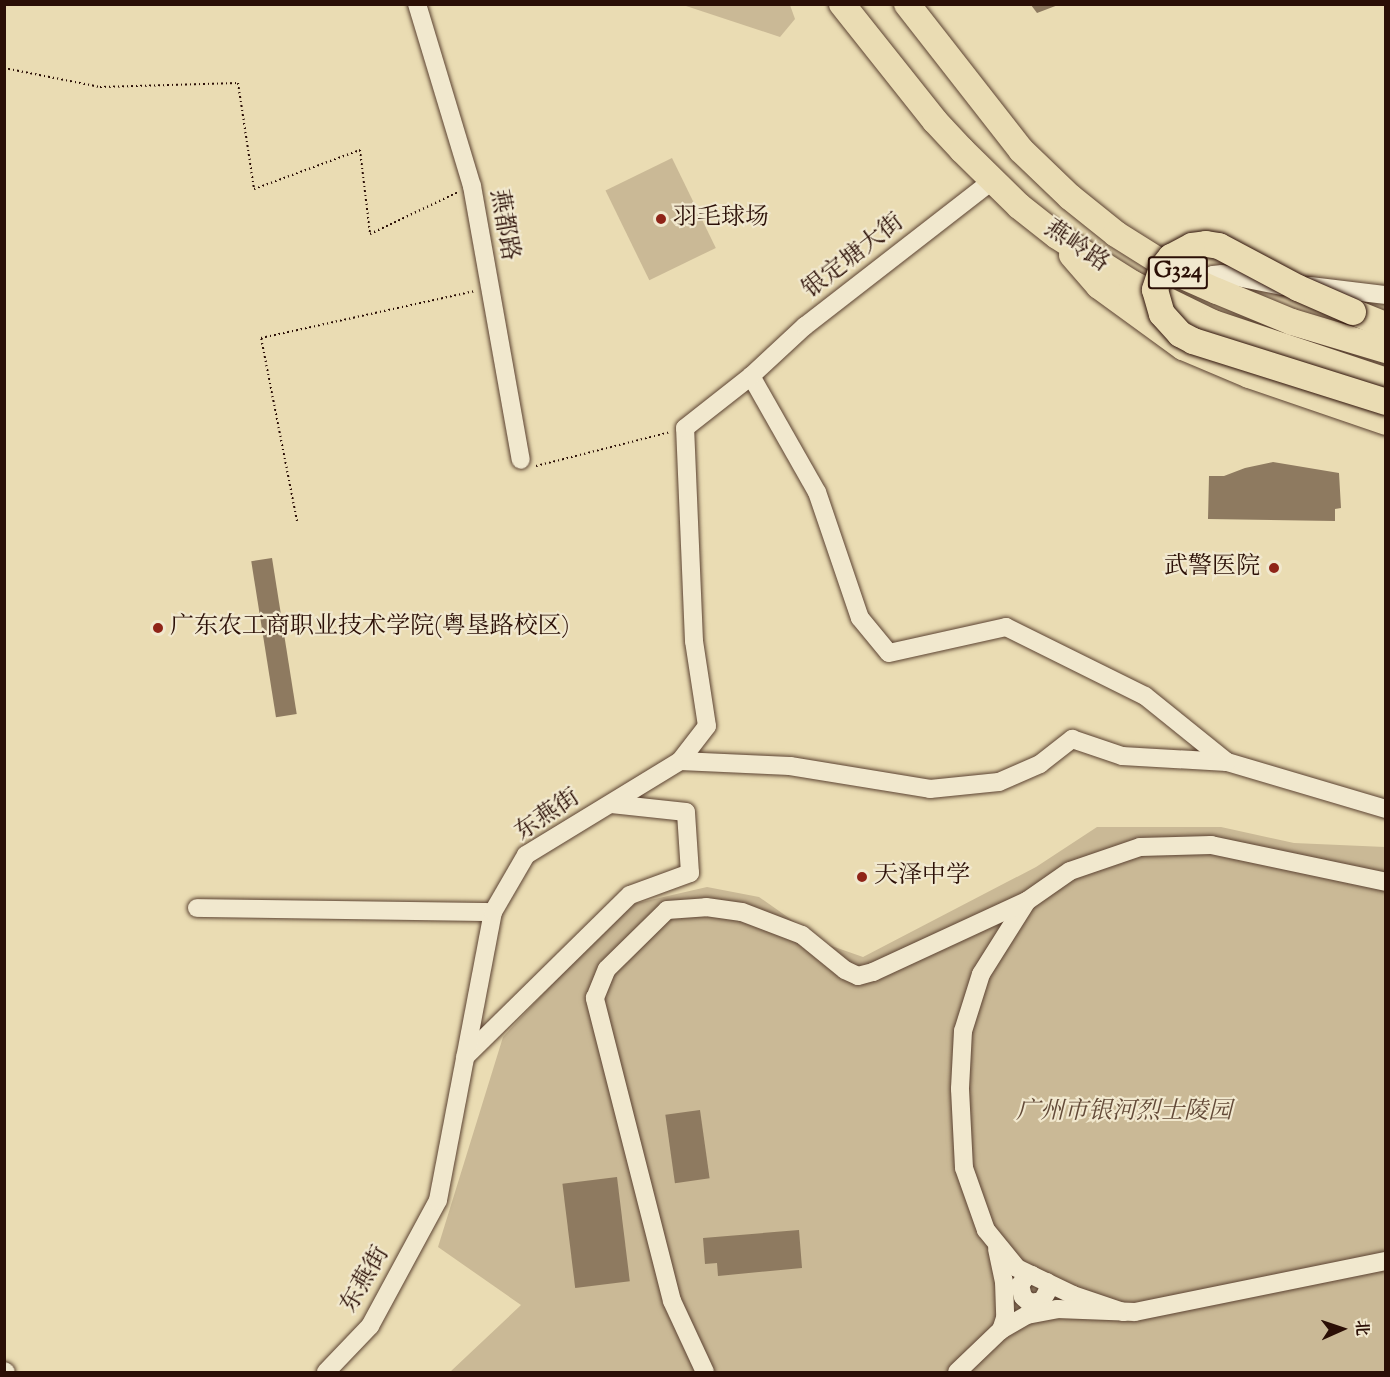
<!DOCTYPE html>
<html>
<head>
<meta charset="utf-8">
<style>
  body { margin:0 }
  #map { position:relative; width:1390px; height:1377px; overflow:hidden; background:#eadcb3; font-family:"Sorts Mill Goudy","Noto Serif SC",serif }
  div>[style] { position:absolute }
  .green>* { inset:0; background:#cab996; transform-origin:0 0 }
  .building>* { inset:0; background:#8e7a60; transform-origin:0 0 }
  .path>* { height:2px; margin-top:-1px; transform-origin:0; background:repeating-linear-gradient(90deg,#2b0f06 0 1.5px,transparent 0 4.5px) }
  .roads { filter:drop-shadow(0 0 2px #5b4231) drop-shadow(0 0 2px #5b4231) }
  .minor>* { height:18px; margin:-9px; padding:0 9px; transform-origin:9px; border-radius:9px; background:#f1e8ce }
  .highway>* { height:26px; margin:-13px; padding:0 13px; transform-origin:13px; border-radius:13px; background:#eadcb3 }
  .bridges { filter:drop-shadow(0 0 2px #2b0f06) drop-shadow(0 0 2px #2b0f06) }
  .highway-bridge>* { height:26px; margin:-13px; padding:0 13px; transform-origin:13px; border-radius:13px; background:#eadcb3 }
  .dots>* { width:16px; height:16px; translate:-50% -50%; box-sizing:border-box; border:3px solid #f1e8ce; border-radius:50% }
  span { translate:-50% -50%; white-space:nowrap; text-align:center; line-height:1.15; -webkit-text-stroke:4.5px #f1e8ce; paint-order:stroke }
  .shield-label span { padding:2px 4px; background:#f1e8ce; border:2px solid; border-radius:4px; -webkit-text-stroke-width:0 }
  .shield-label { font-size:22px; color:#2b0f06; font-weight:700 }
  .poi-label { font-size:24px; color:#2b0f06 }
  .left { translate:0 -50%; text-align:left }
  .right { translate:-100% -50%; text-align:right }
  .street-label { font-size:24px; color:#2b0f06 }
  .park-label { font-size:24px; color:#634a38; font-style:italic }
  .frame { position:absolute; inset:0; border:6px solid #2b0f06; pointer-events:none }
  .north { position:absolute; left:1312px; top:1299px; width:60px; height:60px; -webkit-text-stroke:4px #f1e8ce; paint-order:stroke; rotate:87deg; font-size:16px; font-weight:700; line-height:24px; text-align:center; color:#2b0f06 }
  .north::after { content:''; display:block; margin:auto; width:21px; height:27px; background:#2b0f06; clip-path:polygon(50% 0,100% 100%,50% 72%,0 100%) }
</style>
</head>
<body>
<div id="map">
  <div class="green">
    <div style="clip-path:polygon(683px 5px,790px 5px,795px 19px,780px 37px)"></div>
    <div style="left:672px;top:158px;width:100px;height:74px;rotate:64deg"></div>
    <div style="clip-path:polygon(1097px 827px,1221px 827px,1294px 843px,1385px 847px,1385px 1372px,450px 1372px,521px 1305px,438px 1247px,503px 1037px,582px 952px,633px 904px,707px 887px,759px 897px,826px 944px,863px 957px,1036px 867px)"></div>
  </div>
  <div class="building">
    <div style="clip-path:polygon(1031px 5px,1058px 5px,1037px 13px)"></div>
    <div style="clip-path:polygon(1273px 462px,1339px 473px,1341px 508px,1335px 509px,1335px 521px,1208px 519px,1209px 476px,1224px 476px,1245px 468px)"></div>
    <div style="left:272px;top:558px;width:158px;height:21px;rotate:81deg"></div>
    <div style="left:700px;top:1110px;width:69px;height:35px;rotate:82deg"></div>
    <div style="left:617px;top:1177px;width:105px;height:55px;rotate:83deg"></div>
    <div style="clip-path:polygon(799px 1230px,802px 1268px,718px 1276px,717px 1263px,705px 1264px,703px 1238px)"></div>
  </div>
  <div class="path">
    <div style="left:4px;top:68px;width:98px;rotate:11.2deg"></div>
    <div style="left:100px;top:87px;width:138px;rotate:-1.7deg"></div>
    <div style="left:238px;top:83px;width:107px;rotate:81.4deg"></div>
    <div style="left:254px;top:189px;width:113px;rotate:-20.2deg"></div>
    <div style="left:360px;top:150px;width:85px;rotate:83.2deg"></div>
    <div style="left:370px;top:234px;width:98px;rotate:-25.5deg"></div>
    <div style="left:536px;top:466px;width:138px;rotate:-14.2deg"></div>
    <div style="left:297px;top:521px;width:187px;rotate:-101.1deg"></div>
    <div style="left:261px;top:338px;width:219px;rotate:-12.4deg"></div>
  </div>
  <div class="roads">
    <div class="minor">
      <div style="left:417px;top:4px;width:190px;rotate:73.2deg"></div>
      <div style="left:472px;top:186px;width:278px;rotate:79.9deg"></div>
      <div style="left:1201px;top:284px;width:15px;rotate:-37deg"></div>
      <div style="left:1213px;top:275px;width:9px;rotate:-6deg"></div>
      <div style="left:1222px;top:274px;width:61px;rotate:11.3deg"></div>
      <div style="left:1310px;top:286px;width:77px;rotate:6.8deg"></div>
      <div style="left:751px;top:376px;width:133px;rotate:60.4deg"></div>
      <div style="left:817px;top:492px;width:133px;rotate:71.2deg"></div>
      <div style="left:860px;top:618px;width:45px;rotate:50.4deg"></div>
      <div style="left:889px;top:653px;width:120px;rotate:-12.5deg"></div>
      <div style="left:1006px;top:627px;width:155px;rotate:26.4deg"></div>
      <div style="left:1145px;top:696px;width:105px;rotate:38.8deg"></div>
      <div style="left:1227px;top:762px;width:166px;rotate:16.5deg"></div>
      <div style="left:680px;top:761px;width:110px;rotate:2.6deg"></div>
      <div style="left:790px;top:766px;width:142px;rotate:9.3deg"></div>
      <div style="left:930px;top:789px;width:69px;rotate:-5.8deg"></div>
      <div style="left:999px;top:782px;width:45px;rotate:-23.7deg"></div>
      <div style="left:1040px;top:764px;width:41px;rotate:-38deg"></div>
      <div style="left:1072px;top:739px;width:53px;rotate:18.8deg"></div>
      <div style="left:1122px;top:756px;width:105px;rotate:3.3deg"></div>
      <div style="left:1027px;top:901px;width:86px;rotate:122.2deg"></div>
      <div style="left:981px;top:974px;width:60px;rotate:107.5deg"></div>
      <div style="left:963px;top:1031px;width:58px;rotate:93deg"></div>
      <div style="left:960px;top:1089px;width:79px;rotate:87.1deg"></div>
      <div style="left:964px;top:1168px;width:66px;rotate:70.5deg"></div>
      <div style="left:986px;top:1230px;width:49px;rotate:50.8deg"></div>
      <div style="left:1017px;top:1268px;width:62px;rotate:25.7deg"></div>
      <div style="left:1073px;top:1295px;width:53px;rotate:18.8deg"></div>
      <div style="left:197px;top:908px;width:296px;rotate:0.8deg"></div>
      <div style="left:465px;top:1057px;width:231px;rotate:-44.5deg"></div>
      <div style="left:630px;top:895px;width:64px;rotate:-20.1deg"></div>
      <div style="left:690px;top:873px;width:61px;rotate:-93.8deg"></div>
      <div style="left:686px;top:812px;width:75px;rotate:-173.9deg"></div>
      <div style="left:997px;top:1249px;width:34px;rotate:78deg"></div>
      <div style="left:1004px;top:1282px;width:36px;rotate:88deg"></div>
      <div style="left:1005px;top:1318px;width:13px;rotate:108deg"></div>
      <div style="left:1032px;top:1275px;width:6px;rotate:162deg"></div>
      <div style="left:1026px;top:1277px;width:10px;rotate:127deg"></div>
      <div style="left:1020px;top:1285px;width:12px;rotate:76deg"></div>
      <div style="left:1023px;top:1297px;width:9px;rotate:41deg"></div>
      <div style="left:1030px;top:1303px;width:12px;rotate:-9deg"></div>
      <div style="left:1042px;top:1301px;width:13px;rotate:-61deg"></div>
      <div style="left:1048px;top:1290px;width:8px;rotate:-97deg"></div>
      <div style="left:4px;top:1371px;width:2px;rotate:27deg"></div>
      <div style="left:326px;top:1372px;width:64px;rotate:-46.3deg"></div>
      <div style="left:370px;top:1326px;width:143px;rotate:-61.6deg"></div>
      <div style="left:438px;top:1200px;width:293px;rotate:-79.2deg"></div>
      <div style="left:493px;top:912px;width:66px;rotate:-59.9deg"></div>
      <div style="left:526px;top:855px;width:180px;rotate:-31.4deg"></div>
      <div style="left:680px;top:761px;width:44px;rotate:-52.4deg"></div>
      <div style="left:707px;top:726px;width:86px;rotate:-98.7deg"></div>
      <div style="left:694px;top:641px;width:213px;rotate:-92.4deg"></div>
      <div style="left:685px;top:428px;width:84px;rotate:-38.2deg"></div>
      <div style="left:751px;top:376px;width:74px;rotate:-42.8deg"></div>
      <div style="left:805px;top:326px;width:237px;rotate:-37.8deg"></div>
      <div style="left:705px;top:1372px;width:78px;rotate:-114.9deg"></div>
      <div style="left:672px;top:1301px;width:313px;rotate:-104.3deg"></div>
      <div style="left:595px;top:998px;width:31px;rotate:-68deg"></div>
      <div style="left:607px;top:969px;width:84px;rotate:-44.5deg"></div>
      <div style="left:667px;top:910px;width:39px;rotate:-4deg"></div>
      <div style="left:706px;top:907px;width:36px;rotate:8deg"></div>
      <div style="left:742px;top:912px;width:64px;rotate:21deg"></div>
      <div style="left:802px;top:935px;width:55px;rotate:39.1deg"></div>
      <div style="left:845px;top:970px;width:14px;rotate:25deg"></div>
      <div style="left:858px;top:976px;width:16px;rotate:-15deg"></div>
      <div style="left:873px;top:972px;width:170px;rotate:-24.8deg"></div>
      <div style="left:1027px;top:901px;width:52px;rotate:-34.9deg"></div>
      <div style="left:1070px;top:871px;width:74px;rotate:-18.9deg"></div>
      <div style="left:1140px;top:847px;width:71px;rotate:-1.6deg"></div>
      <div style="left:1211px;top:845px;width:179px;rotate:11.9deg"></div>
      <div style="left:957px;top:1372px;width:61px;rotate:-43.7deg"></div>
      <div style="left:1001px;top:1330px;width:30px;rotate:-30deg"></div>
      <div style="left:1027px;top:1315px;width:31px;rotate:-11deg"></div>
      <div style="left:1057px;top:1309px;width:78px;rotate:2.2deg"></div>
      <div style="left:1135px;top:1312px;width:256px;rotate:-11.5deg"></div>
    </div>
    <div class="highway">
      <div style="left:842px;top:4px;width:149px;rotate:51.5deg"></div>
      <div style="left:935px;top:121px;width:40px;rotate:47deg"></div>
      <div style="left:962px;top:150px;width:80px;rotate:44.5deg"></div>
      <div style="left:1019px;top:206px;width:48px;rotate:38.3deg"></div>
      <div style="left:1057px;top:236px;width:90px;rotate:32.3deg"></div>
      <div style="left:1133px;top:284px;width:89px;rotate:26deg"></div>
      <div style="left:1213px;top:323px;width:182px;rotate:18.5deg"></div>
      <div style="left:907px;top:4px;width:185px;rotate:52deg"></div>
      <div style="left:1021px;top:150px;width:68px;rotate:43.8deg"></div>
      <div style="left:1070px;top:197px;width:59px;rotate:38.8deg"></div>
      <div style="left:1116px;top:234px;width:79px;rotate:32.1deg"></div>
      <div style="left:1183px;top:276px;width:37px;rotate:24deg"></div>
      <div style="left:1217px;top:291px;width:81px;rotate:22.5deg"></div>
      <div style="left:1292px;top:322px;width:98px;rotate:16.6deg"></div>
      <div style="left:1072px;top:255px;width:41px;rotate:48.9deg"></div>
      <div style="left:1099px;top:286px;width:104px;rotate:36deg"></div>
      <div style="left:1183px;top:347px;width:72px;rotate:23deg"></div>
      <div style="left:1249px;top:375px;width:145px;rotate:18.9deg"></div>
      <div style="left:1353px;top:312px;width:35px;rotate:22deg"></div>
    </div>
  </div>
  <div class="bridges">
    <div class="highway-bridge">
      <div style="left:1353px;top:312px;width:60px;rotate:-156.4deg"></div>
      <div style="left:1298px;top:288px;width:89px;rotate:-152deg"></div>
      <div style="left:1219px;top:246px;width:13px;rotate:-171deg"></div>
      <div style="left:1206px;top:244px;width:14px;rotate:172deg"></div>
      <div style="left:1192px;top:246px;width:24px;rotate:152deg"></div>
      <div style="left:1171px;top:257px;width:14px;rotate:129deg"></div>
      <div style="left:1162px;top:268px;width:23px;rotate:108deg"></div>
      <div style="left:1155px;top:290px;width:25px;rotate:74deg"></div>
      <div style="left:1162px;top:314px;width:27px;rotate:48deg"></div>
      <div style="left:1180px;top:334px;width:15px;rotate:28deg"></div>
      <div style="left:1193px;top:341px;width:202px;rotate:17.5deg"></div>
    </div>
  </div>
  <div class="dots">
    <div style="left:661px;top:219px;background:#8f2418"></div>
    <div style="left:1274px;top:568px;background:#8f2418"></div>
    <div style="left:158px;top:628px;background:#8f2418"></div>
    <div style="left:862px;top:877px;background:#8f2418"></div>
  </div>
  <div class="shield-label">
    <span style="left:1178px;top:273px">G324</span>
  </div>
  <div class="poi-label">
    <span class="left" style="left:673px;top:219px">羽毛球场</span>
    <span class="right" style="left:1260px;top:568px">武警医院</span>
    <span class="left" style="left:170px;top:628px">广东农工商职业技术学院(粤垦路校区)</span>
    <span class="left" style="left:874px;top:877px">天泽中学</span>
  </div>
  <div class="street-label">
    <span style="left:503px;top:225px;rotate:80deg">燕都路</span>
    <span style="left:1076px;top:247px;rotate:34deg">燕岭路</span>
    <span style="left:854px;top:257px;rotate:-38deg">银定塘大街</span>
    <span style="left:548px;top:816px;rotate:-34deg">东燕街</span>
    <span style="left:366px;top:1280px;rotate:-60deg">东燕街</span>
  </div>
  <div class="park-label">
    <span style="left:1124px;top:1113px">广州市银河烈士陵园</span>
  </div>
  <div class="frame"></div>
  <div class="north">北</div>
</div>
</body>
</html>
